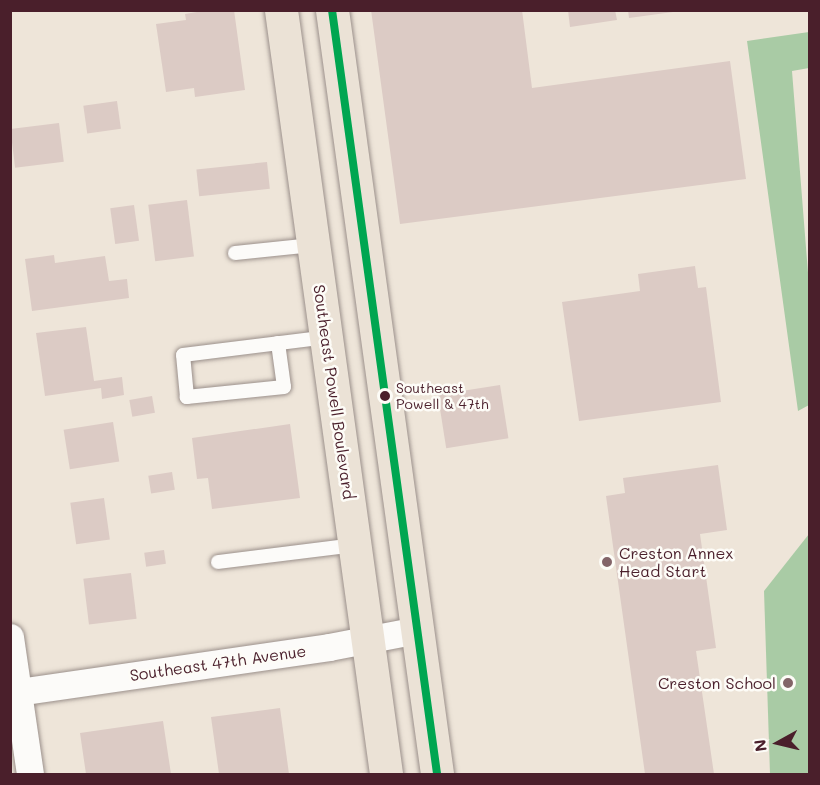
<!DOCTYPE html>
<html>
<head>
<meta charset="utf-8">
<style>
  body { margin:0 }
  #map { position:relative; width:820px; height:785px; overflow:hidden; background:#eee5d9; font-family:Mali,sans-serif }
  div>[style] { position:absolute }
  .forest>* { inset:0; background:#a9cba5 }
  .building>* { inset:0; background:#dccbc5; transform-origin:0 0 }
  .roads { filter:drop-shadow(0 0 2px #9b908b) drop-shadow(0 0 2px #9b908b) }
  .lane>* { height:14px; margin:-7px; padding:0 7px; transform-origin:7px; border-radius:7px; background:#fcfbf9 }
  .street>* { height:27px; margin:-13.5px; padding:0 13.5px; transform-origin:13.5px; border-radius:13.5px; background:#fcfbf9 }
  .primary>* { height:33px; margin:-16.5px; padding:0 16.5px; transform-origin:16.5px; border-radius:16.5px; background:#ebe2d6 }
  .bus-1>* { height:8px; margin:-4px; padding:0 4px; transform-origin:4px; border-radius:4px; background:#00a651 }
  .dots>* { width:16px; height:16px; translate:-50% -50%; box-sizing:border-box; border:3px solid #fdfcf7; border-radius:50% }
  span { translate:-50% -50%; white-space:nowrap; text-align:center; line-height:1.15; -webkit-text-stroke:5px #fdfcf7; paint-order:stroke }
  .bus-label { font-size:14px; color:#4a1f2b }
  .left { translate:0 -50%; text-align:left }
  .street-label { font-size:16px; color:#4a1f2b }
  .poi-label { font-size:16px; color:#4a1f2b }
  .right { translate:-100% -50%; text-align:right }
  .frame { position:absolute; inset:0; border:12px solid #4a1f2b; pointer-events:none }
  .north { position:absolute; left:748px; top:713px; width:60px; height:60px; -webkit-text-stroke:4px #fdfcf7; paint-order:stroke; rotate:262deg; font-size:16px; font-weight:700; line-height:24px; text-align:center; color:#4a1f2b }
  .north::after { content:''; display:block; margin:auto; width:21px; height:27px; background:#4a1f2b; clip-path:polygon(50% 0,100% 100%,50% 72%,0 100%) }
</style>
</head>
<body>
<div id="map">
  <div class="forest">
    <div style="clip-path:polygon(809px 32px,809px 68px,792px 71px,810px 298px,809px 405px,798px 411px,747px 41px)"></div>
    <div style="clip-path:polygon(809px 534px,809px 774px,770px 774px,764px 591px)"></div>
  </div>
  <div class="building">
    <div style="clip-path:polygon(209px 10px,234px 10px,245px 90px,195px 97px,194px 88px,166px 92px,156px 24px,186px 20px,185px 14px)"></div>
    <div style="clip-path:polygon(371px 10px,522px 10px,532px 88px,730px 61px,746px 179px,400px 224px)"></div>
    <div style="clip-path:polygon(568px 10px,615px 10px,617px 20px,570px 27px)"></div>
    <div style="clip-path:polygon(628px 10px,673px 10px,673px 12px,629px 18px)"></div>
    <div style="left:117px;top:101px;width:28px;height:34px;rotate:82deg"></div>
    <div style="left:59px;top:123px;width:39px;height:49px;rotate:83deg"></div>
    <div style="left:267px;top:162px;width:27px;height:71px;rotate:84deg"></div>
    <div style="left:187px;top:200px;width:57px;height:39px;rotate:83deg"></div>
    <div style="left:134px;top:205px;width:36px;height:24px;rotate:82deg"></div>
    <div style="clip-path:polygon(54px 255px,55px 263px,105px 256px,109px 281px,127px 279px,129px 298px,32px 311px,25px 259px)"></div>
    <div style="clip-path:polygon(695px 266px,698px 288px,706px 287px,721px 402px,579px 421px,562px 302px,640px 291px,638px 274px)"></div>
    <div style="clip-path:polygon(86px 327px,94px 381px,122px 377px,124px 395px,102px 399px,101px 388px,45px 396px,36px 333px)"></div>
    <div style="left:500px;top:385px;width:54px;height:63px;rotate:81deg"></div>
    <div style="left:152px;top:396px;width:17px;height:23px;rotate:80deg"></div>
    <div style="left:113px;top:422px;width:40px;height:50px;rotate:81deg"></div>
    <div style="clip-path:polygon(290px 424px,300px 498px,212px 509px,208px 478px,197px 479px,192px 438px)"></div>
    <div style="clip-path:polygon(718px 465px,727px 530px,700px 534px,716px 648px,696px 651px,714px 774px,645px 774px,606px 496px,625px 493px,623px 478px)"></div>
    <div style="left:172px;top:472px;width:18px;height:24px;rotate:81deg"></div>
    <div style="left:104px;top:498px;width:42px;height:34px;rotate:82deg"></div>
    <div style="left:164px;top:550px;width:14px;height:20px;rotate:82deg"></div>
    <div style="left:131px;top:573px;width:46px;height:48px;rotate:83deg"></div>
    <div style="clip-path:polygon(280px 708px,289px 774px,219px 774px,211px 717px)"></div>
    <div style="clip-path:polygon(163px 721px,171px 774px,86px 774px,80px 733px)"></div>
  </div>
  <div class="roads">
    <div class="lane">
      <div style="left:235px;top:253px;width:78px;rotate:-5.9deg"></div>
      <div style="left:278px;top:343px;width:44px;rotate:82.2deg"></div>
      <div style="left:284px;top:387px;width:98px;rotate:174.1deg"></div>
      <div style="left:187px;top:397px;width:42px;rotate:-95.4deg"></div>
      <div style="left:183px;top:355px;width:145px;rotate:-7.1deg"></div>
      <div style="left:218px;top:562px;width:137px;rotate:-7.1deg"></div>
    </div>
    <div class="street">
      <div style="left:10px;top:637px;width:138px;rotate:81.7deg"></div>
      <div style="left:18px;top:692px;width:314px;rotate:-8.2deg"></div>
      <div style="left:329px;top:647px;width:90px;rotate:-10.9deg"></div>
    </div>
    <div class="primary">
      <div style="left:281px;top:10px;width:771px;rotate:82.17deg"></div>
      <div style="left:332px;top:10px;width:771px;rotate:82.17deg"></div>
    </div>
  </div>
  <div class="bus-1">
    <div style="left:332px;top:10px;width:771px;rotate:82.17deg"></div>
  </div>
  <div class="dots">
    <div style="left:385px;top:396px;background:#4a1f2b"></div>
    <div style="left:607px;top:562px;background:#836468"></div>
    <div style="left:788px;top:683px;background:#836468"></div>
  </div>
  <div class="bus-label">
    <span class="left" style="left:396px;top:396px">Southeast<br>Powell &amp; 47th</span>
  </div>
  <div class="street-label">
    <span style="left:334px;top:392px;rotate:82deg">Southeast Powell Boulevard</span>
    <span style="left:218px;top:663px;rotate:-8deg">Southeast 47th Avenue</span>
  </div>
  <div class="poi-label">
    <span class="left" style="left:619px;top:562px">Creston Annex<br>Head Start</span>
    <span class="right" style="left:776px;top:683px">Creston School</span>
  </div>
  <div class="frame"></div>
  <div class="north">N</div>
</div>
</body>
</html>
